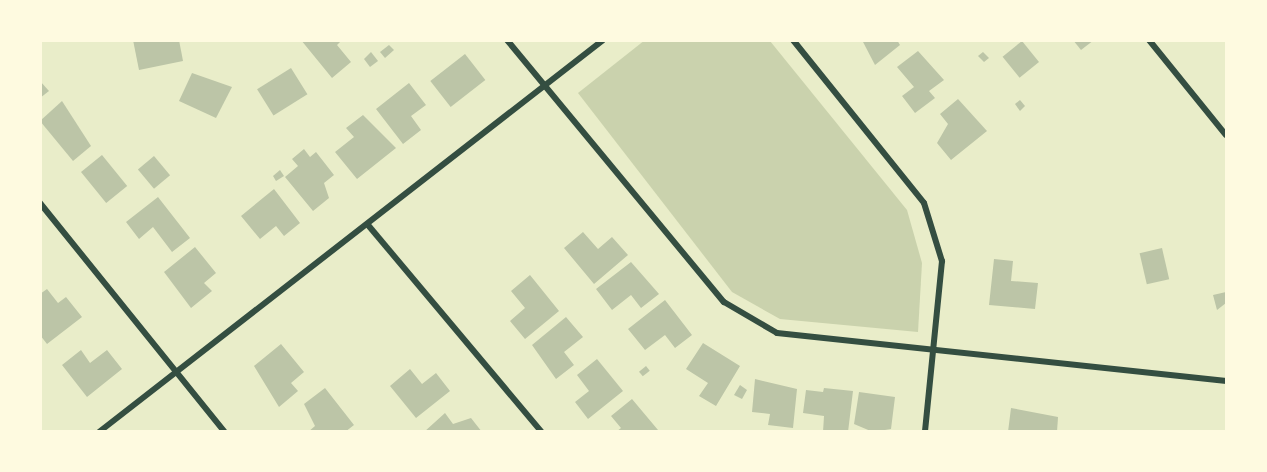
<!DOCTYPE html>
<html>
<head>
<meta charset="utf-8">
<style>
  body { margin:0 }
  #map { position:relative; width:1267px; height:472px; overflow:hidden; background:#e9edc9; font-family:"Libre Baskerville",serif }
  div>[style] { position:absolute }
  .green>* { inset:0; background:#cad2ad }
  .building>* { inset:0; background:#bcc5a7; transform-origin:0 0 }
  .minor>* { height:6px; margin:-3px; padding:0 3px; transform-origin:3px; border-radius:3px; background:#344e41 }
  span { translate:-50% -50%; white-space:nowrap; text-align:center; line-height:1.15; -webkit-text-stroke:6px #fefae0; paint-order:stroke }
  .frame { position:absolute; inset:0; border:42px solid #fefae0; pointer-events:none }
</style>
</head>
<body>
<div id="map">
  <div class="green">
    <div style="clip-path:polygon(645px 40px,770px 41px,907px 210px,922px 263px,918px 332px,780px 319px,732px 292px,578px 93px)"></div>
  </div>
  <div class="building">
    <div style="clip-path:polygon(133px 40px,179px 40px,183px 61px,139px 70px)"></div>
    <div style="clip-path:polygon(301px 40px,342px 40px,337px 45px,351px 62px,332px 78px)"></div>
    <div style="clip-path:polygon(862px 40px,897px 40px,900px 45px,875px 65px)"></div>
    <div style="clip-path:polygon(1073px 40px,1094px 40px,1081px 50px)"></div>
    <div style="left:1022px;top:41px;width:27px;height:25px;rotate:51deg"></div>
    <div style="clip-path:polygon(389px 45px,394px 50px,385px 58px,380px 52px)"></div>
    <div style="clip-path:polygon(918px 51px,944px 80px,929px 91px,935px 98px,915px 113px,902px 96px,914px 87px,897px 67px)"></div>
    <div style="clip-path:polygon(371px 52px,378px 61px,370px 67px,364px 59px)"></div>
    <div style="clip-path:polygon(983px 52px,989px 58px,984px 62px,978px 56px)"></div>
    <div style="left:465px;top:54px;width:33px;height:44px;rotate:52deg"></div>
    <div style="left:291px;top:68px;width:31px;height:40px;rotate:58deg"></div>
    <div style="clip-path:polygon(192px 73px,232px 87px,216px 118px,179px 101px)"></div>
    <div style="clip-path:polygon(40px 81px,49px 91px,40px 98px)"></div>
    <div style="clip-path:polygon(409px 83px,426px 105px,411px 116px,421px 130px,403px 144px,376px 109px)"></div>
    <div style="clip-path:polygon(958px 99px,987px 131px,951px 160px,937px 143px,948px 124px,940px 114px)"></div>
    <div style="clip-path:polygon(1020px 100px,1025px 106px,1020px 111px,1015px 104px)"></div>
    <div style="clip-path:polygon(62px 101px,91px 146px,73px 161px,40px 121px)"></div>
    <div style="clip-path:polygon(363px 115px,396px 148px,357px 179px,335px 152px,354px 137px,346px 128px)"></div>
    <div style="clip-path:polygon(304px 149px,310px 157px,316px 152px,334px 175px,324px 183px,329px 198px,313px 211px,285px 177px,298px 166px,292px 159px)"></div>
    <div style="left:102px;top:155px;width:40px;height:27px;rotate:51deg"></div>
    <div style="left:154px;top:156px;width:25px;height:21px;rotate:50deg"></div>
    <div style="clip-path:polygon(280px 170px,284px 176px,276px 181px,273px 176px)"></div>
    <div style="clip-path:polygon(274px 189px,300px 223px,284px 236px,276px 226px,260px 239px,241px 216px)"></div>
    <div style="clip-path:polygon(158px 197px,190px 238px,172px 252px,153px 227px,139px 239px,126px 222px)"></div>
    <div style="clip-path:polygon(583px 232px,598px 249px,612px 237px,628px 255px,594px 284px,564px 248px)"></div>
    <div style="clip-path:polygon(195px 247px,216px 273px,204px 283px,212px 291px,191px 308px,164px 272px)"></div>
    <div style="left:1162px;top:248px;width:32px;height:23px;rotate:77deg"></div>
    <div style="clip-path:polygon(994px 259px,1013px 261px,1011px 281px,1038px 283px,1035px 309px,989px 305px)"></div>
    <div style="clip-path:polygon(631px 262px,659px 294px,641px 308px,631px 295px,612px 310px,596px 289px)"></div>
    <div style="clip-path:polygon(530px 275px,559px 311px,525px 339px,510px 321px,525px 308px,511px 291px)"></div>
    <div style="clip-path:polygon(47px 289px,58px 303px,66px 297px,82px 317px,47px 344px,40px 335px,40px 294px)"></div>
    <div style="clip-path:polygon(1226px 292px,1226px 303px,1217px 310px,1213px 295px)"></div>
    <div style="clip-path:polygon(665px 300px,692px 335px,675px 348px,665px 335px,645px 350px,628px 329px)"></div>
    <div style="clip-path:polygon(566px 317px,583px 337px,564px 352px,574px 365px,556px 379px,532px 345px)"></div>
    <div style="clip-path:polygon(703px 343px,740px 366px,716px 406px,699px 396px,708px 383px,686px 369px)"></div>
    <div style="clip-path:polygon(281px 344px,304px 372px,291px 383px,298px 391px,279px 407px,254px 366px)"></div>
    <div style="clip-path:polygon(81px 350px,90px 363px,107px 350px,122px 369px,87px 397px,62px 365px)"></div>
    <div style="clip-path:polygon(597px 359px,623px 391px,588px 419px,575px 402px,589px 391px,577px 375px)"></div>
    <div style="left:646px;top:366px;width:6px;height:9px;rotate:51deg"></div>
    <div style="clip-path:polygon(410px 369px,422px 384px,436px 373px,450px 391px,416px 418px,390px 386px)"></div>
    <div style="clip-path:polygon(755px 379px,797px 389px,793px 428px,768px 425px,770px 414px,752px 412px)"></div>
    <div style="clip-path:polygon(740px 385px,747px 390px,742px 399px,734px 395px)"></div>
    <div style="clip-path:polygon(325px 388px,354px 425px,345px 432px,308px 432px,315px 426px,304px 404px)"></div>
    <div style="clip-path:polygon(824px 388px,853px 391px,848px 432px,823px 432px,824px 416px,803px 413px,806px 390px,823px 392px)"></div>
    <div style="clip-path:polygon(859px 392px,895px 397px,891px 429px,873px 432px,854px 424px)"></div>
    <div style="clip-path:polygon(632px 399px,658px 430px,656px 432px,616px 432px,621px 428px,611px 416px)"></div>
    <div style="clip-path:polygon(1011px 408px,1058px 417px,1057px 432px,1008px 432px)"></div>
    <div style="clip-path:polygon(445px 413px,453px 424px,471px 418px,482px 432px,424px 432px)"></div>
  </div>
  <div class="minor">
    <div style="left:507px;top:40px;width:340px;rotate:50.4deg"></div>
    <div style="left:724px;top:302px;width:61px;rotate:30.3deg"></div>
    <div style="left:777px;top:333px;width:452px;rotate:6.1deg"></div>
    <div style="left:793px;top:40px;width:209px;rotate:51.2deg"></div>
    <div style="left:924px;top:203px;width:61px;rotate:72.8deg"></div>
    <div style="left:942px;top:261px;width:172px;rotate:95.7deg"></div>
    <div style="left:1149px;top:40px;width:122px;rotate:51deg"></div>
    <div style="left:40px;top:203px;width:294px;rotate:51.1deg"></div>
    <div style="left:368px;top:225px;width:270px;rotate:50deg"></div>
    <div style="left:99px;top:432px;width:638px;rotate:-37.87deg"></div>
  </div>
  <div class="frame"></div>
</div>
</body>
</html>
